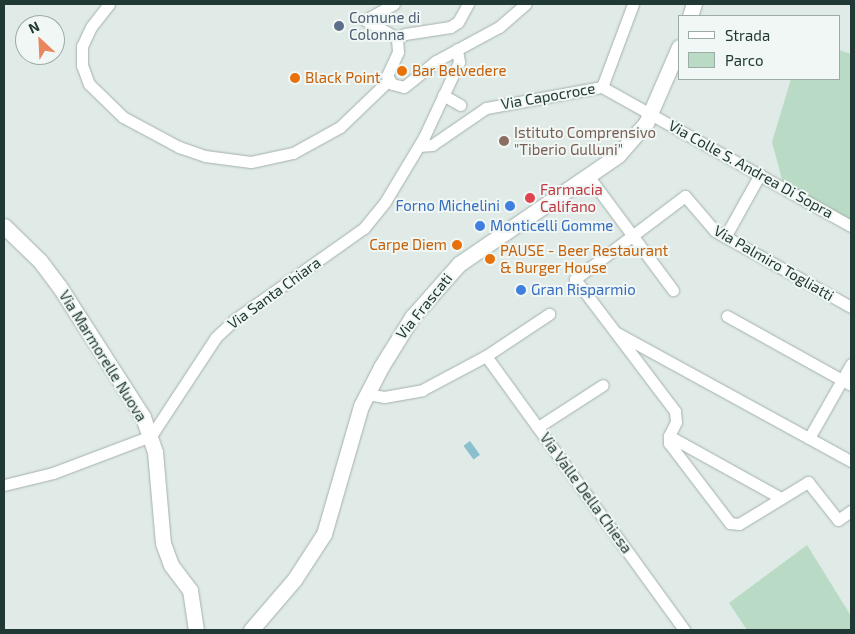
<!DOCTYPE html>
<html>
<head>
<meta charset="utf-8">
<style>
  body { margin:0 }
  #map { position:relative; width:855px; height:634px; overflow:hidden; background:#e0eae6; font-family:"Exo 2",sans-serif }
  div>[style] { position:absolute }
  .green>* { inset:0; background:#b9dac4 }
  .water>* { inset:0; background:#8abfcd; transform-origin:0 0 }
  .roads { filter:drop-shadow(0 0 1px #a3b1ad) drop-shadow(0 0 1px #a3b1ad) }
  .street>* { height:11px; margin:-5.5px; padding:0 5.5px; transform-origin:5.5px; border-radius:5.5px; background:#fff }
  .secondary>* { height:15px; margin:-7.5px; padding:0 7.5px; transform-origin:7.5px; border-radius:7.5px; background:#fff }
  .dots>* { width:14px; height:14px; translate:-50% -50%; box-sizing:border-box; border:2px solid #f0f7f4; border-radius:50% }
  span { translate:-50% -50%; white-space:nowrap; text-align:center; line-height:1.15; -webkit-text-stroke:4px #f0f7f4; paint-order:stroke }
  .service-label { font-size:15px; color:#4e5e75 }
  .left { translate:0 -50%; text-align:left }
  .food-label { font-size:15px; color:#c56008 }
  .right { translate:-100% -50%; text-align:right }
  .street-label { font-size:15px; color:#213934 }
  .education-label { font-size:15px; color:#785e54 }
  .health-label { font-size:15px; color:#be3a42 }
  .shop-label { font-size:15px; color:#366cbe }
  .frame { position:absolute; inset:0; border:5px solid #213934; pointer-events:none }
  .legend { position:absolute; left:678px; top:15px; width:162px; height:65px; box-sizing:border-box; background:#f0f7f4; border:1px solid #9daba7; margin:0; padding:6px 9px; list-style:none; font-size:15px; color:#213934 }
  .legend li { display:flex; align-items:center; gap:10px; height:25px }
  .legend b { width:25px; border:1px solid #9daba7 }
  .north { position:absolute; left:15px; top:15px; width:50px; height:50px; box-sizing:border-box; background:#f0f7f4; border:1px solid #9daba7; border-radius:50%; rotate:335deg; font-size:14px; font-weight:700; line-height:20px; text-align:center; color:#213934 }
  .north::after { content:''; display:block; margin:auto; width:18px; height:22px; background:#ea865d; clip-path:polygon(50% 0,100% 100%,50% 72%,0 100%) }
</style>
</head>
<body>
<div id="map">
  <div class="green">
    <div style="clip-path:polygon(839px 50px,851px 54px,851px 226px,784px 187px,772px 142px,791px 79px,839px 79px)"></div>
    <div style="clip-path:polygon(807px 545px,851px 616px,851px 630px,747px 630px,729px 603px)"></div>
  </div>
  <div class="water">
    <div style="left:470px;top:441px;width:17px;height:8px;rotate:54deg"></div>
  </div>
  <div class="roads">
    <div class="street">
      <div style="left:109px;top:4px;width:29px;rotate:128deg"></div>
      <div style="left:91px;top:27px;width:21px;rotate:115deg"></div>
      <div style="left:82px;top:46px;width:19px;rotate:90deg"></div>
      <div style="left:82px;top:65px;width:20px;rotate:70deg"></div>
      <div style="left:89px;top:84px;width:47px;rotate:44.1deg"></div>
      <div style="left:123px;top:117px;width:64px;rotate:28.2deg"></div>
      <div style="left:179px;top:147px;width:28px;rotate:19deg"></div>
      <div style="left:205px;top:156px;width:46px;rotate:7.4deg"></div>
      <div style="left:251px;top:162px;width:43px;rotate:-12.1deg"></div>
      <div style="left:293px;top:153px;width:54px;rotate:-29deg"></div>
      <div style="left:340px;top:127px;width:66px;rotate:-43.8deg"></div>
      <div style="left:365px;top:20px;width:37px;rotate:29deg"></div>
      <div style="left:365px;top:20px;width:33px;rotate:-29deg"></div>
      <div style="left:397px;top:38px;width:14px;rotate:86deg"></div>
      <div style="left:398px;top:52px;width:26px;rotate:115deg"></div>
      <div style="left:387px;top:76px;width:9px;rotate:58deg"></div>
      <div style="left:392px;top:84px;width:12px;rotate:14deg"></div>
      <div style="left:404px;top:87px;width:41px;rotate:-39.1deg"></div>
      <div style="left:436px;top:61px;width:72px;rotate:-28.4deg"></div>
      <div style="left:499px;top:27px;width:35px;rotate:-41deg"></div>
      <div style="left:397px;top:38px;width:9px;rotate:-27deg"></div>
      <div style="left:405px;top:34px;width:46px;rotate:-8.8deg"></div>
      <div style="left:450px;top:27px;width:9px;rotate:-32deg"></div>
      <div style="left:458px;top:22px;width:21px;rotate:-61deg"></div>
      <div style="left:602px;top:87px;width:89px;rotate:-69.5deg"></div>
      <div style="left:443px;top:95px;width:20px;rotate:30deg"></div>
      <div style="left:419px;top:146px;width:13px;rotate:-4deg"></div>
      <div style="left:432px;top:145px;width:65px;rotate:-34.4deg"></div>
      <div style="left:486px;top:108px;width:118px;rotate:-10.3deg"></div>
      <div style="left:602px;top:87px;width:285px;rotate:29.2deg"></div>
      <div style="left:589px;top:177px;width:141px;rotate:53.4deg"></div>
      <div style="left:725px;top:237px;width:72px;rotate:-60.9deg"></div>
      <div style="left:851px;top:307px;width:156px;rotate:-150.8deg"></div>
      <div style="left:715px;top:231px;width:46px;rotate:-130.6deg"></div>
      <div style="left:685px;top:196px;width:138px;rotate:143deg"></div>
      <div style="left:575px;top:279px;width:166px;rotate:52.9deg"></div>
      <div style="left:675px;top:411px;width:11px;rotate:85deg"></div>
      <div style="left:676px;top:422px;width:16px;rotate:117deg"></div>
      <div style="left:669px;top:436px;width:7px;rotate:90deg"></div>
      <div style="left:669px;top:443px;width:101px;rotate:52.7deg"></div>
      <div style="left:730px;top:523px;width:9px;rotate:6deg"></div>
      <div style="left:739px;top:524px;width:81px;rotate:-31.3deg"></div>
      <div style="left:808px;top:482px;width:48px;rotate:51.7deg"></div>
      <div style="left:838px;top:520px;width:16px;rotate:-35deg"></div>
      <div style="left:727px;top:316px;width:142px;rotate:29.1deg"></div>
      <div style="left:617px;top:333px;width:267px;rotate:28.7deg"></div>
      <div style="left:486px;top:356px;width:338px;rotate:54.1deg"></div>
      <div style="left:367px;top:394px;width:17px;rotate:10deg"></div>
      <div style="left:384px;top:397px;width:39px;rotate:-10deg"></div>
      <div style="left:422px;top:390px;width:72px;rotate:-28deg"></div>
      <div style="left:486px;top:356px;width:76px;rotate:-33.7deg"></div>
      <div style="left:538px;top:427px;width:77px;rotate:-32.9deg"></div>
      <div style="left:669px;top:436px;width:128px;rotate:29deg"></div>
      <div style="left:809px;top:438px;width:85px;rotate:-60.4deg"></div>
      <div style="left:4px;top:485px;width:50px;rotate:-13.8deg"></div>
      <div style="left:53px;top:473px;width:105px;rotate:-20.7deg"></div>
      <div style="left:151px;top:436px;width:118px;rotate:-56.7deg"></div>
      <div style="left:216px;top:337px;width:25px;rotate:-43deg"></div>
      <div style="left:234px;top:320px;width:159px;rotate:-35.3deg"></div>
      <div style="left:364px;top:228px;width:33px;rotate:-51deg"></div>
      <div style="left:385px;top:202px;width:76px;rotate:-59deg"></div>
      <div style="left:424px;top:137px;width:83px;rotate:-65deg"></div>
      <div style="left:459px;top:62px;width:13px;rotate:-99deg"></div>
    </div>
    <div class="secondary">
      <div style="left:690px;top:16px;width:13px;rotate:-72deg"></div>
      <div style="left:4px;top:226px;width:50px;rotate:44.2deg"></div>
      <div style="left:40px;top:261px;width:31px;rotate:53deg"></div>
      <div style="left:59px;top:286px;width:156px;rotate:57.3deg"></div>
      <div style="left:143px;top:417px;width:37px;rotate:71deg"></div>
      <div style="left:155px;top:452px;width:91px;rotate:85deg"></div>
      <div style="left:163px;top:543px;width:23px;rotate:70deg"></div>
      <div style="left:171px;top:565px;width:31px;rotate:53deg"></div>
      <div style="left:190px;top:590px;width:40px;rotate:81.5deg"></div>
      <div style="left:251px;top:630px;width:66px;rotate:-49.3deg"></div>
      <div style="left:294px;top:580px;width:55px;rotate:-56.9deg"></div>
      <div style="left:324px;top:534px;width:133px;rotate:-73.9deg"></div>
      <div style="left:361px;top:406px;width:44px;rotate:-62.9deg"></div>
      <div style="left:381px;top:367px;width:59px;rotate:-58.2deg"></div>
      <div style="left:412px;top:317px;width:71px;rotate:-48.4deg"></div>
      <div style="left:459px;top:264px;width:193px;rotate:-34.4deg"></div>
      <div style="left:618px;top:155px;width:43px;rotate:-48.8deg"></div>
      <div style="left:646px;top:123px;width:83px;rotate:-66.5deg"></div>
    </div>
  </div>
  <div class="dots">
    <div style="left:339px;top:26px;background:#5c6f8a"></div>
    <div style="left:402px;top:71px;background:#e8710a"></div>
    <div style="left:295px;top:78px;background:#e8710a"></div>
    <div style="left:504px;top:141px;background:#8d6e63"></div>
    <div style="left:530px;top:198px;background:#e0444e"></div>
    <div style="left:510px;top:206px;background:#3f7fe0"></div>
    <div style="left:480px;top:226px;background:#3f7fe0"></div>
    <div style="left:457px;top:245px;background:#e8710a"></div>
    <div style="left:490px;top:259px;background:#e8710a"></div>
    <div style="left:521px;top:290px;background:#3f7fe0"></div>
  </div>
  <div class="service-label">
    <span class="left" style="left:349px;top:26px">Comune di<br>Colonna</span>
  </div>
  <div class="food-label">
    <span class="left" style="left:412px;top:71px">Bar Belvedere</span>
    <span class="left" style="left:305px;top:78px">Black Point</span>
    <span class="right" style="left:447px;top:245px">Carpe Diem</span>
    <span class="left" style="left:500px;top:259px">PAUSE - Beer Restaurant<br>&amp; Burger House</span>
  </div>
  <div class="street-label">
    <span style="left:548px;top:96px;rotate:-10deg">Via Capocroce</span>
    <span style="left:751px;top:169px;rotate:29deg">Via Colle S. Andrea Di Sopra</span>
    <span style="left:774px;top:263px;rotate:30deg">Via Palmiro Togliatti</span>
    <span style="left:274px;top:293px;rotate:-36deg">Via Santa Chiara</span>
    <span style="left:424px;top:306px;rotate:-51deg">Via Frascati</span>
    <span style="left:103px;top:356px;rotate:58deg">Via Marmorelle Nuova</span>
    <span style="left:586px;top:493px;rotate:54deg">Via Valle Della Chiesa</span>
  </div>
  <div class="education-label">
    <span class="left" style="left:514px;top:141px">Istituto Comprensivo<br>"Tiberio Gulluni"</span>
  </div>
  <div class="health-label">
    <span class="left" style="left:540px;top:198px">Farmacia<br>Califano</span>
  </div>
  <div class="shop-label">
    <span class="right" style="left:500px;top:206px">Forno Michelini</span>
    <span class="left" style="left:490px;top:226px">Monticelli Gomme</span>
    <span class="left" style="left:531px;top:290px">Gran Risparmio</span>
  </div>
  <div class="frame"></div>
  <ul class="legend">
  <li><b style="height:6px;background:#fff"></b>Strada</li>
  <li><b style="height:14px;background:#b9dac4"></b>Parco</li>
  </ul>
  <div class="north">N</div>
</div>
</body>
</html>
